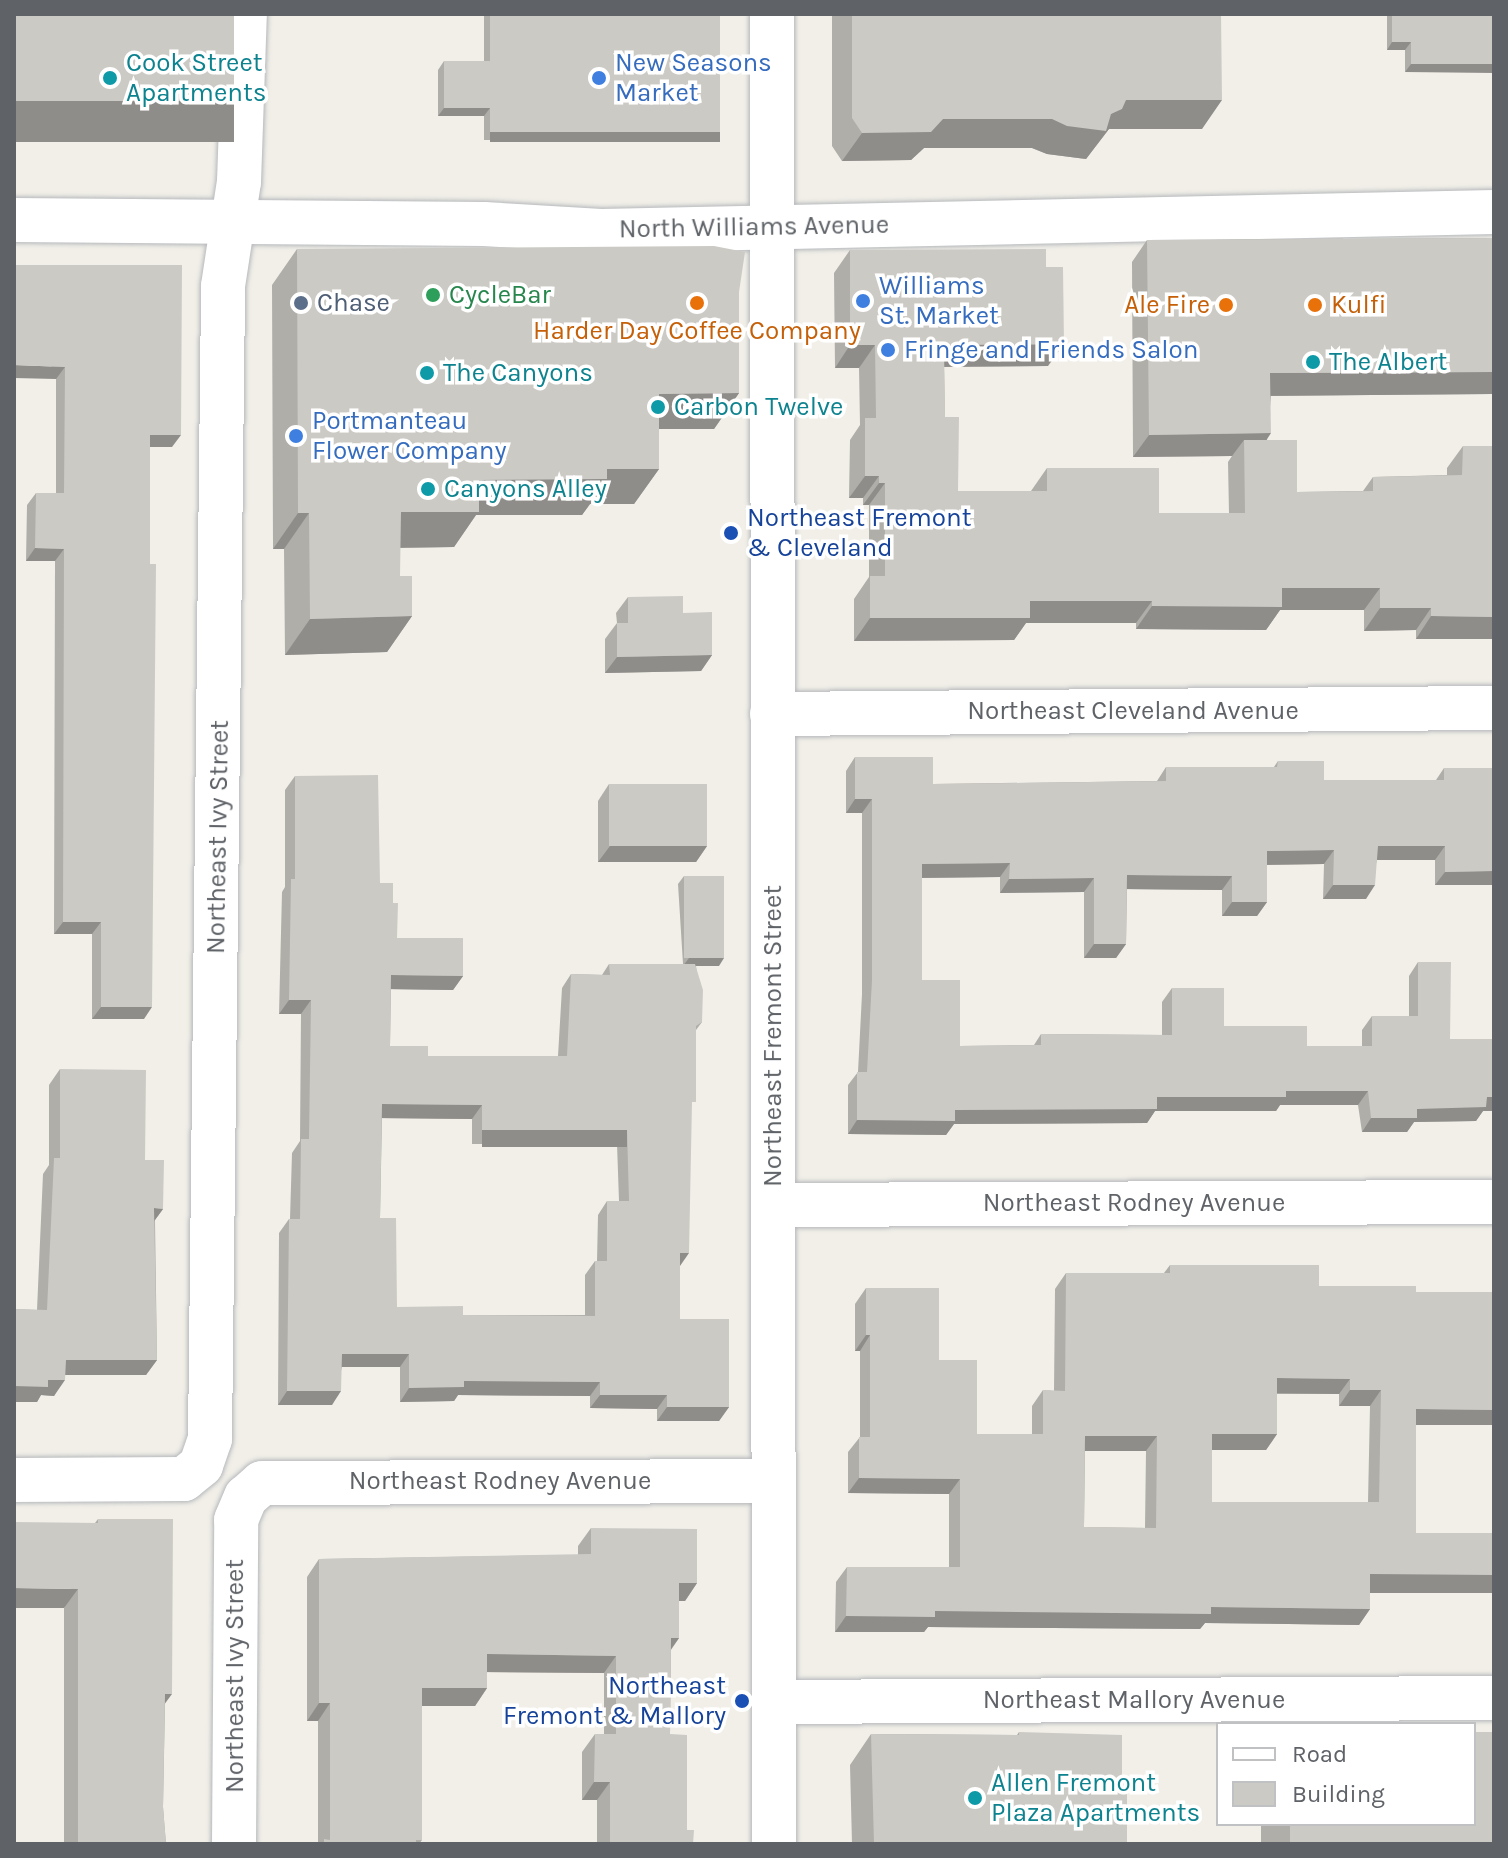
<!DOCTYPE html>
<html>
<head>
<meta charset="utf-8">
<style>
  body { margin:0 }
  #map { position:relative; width:1508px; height:1858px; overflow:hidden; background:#f1efe8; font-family:Karla,sans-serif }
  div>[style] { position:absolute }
  .roads { filter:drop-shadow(0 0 2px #b5b8bc) drop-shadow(0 0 2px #b5b8bc) }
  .minor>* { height:44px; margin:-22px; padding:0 22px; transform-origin:22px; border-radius:22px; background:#fff }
  .secondary>* { height:44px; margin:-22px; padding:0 22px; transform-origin:22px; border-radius:22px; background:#fff }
  .wall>* { inset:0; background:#afaea9; transform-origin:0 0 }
  .shaded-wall>* { inset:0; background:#8f8d8a; transform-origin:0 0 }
  .building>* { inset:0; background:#cccac5; transform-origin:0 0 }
  .dots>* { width:22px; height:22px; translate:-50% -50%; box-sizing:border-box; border:4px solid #fff; border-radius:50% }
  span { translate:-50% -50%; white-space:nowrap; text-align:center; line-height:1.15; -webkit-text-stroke:7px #fff; paint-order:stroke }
  .culture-label { font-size:26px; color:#0d838f }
  .left { translate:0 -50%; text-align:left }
  .shop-label { font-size:26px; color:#366cbe }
  .street-label { font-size:26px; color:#5f6368 }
  .leisure-label { font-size:26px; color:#27864d }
  .service-label { font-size:26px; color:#4e5e75 }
  .food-label { font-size:26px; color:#c56008 }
  .right { translate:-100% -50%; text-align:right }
  .transit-label { font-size:26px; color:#164399 }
  .frame { position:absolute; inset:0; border:16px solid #5f6368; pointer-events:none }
  .legend { position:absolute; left:1216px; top:1722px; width:260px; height:104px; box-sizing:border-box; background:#fff; border:2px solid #bfc1c3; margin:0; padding:10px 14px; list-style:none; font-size:24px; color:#5f6368 }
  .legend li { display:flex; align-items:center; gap:16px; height:40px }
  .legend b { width:40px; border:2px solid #bfc1c3 }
</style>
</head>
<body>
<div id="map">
  <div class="roads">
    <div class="minor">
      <div style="left:772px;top:714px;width:722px;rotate:-0.48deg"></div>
      <div style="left:773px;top:1205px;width:721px;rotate:-0.24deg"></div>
      <div style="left:14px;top:1480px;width:170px;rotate:-0.3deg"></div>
      <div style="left:184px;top:1479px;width:22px;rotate:-39deg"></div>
      <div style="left:201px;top:1465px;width:28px;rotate:-71deg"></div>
      <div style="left:210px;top:1439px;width:1153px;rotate:-89.35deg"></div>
      <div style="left:223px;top:286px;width:105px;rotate:-81.3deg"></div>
      <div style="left:239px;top:182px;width:168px;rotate:-88deg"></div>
      <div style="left:774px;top:1702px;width:720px;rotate:-0.32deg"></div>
      <div style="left:234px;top:1844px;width:324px;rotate:-89.6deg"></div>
      <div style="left:236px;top:1520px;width:25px;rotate:-67deg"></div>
      <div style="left:246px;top:1497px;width:21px;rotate:-41deg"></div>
      <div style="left:262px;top:1483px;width:512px;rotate:-0.22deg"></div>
    </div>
    <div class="secondary">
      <div style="left:772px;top:14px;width:1830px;rotate:89.94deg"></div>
      <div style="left:14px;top:220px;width:470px;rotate:0.5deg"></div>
      <div style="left:484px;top:224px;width:117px;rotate:3.4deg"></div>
      <div style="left:601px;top:231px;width:893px;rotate:-1.22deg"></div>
    </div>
  </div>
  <div class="wall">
    <div style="clip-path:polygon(484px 14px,720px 14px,720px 132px,714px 140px,484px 140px,484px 116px,438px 116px,438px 70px,444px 61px,484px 61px)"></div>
    <div style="clip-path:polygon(832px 14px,1221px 14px,1202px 129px,1109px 129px,1086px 159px,1047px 154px,1032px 148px,924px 148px,911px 160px,842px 161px,832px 146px)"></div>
    <div style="clip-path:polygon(1387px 14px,1494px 14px,1405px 72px,1405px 50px,1387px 50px)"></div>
    <div style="clip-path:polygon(evenodd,1494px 238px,1494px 639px,1416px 639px,1416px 630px,1364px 631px,1364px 610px,1280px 610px,1266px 630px,1136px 629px,1136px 623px,1026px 623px,1014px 640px,854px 641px,854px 599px,869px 577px,869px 505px,863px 505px,863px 498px,849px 498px,850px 440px,860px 425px,859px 368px,835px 368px,834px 273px,850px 250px,1048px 366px,944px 367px,945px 417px,958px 491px,1031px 491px,1047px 468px,1159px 513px,1229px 513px,1228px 462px,1232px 456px,1133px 457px,1132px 262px,1147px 240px,1494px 238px,1492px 394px,1493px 446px,1463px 446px,1447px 468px,1447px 475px,1373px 477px,1363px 491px,1297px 492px,1267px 440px,1271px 396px,1492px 394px)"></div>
    <div style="clip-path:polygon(297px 249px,739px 292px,739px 393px,714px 429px,659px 429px,659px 469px,634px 504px,590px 504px,582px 515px,476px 515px,454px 547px,400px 548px,400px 576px,412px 616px,387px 652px,285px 655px,284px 549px,273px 549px,272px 285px)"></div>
    <div style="clip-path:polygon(14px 265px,172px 447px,150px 447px,144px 1019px,92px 1019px,92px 934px,54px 934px,55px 561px,26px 561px,27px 505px,36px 493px,56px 493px,56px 379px)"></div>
    <div style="clip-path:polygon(628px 597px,683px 613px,712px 655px,701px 671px,605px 673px,605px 639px,617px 623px,616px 613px)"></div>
    <div style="clip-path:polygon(855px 757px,933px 784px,1157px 781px,1166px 767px,1274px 767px,1278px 761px,1324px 780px,1436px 780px,1444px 768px,1494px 768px,1494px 885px,1435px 885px,1435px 860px,1377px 860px,1366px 899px,1323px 899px,1324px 864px,1267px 865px,1267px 902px,1257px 916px,1222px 916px,1222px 890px,1127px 889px,1126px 944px,1116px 958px,1084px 958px,1084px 892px,1000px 893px,1000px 877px,922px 878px,922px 980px,960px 1046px,1034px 1045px,1041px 1034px,1162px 1035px,1162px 1002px,1172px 988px,1224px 1026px,1307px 1046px,1362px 1046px,1362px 1030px,1372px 1016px,1409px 1016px,1409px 976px,1418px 962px,1450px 1039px,1494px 1111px,1483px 1111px,1476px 1121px,1414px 1122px,1407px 1132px,1362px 1132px,1358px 1105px,1280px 1105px,1276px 1111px,1155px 1111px,1147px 1123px,954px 1124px,946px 1135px,848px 1134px,848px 1085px,858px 1072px,862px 994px,862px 813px,846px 813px,846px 771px)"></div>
    <div style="clip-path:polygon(evenodd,295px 776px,380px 883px,393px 903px,397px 938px,463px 976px,453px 990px,391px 989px,390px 1046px,428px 1056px,558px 1056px,562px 988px,571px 974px,602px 975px,609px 964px,683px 964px,678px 884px,684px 876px,719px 966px,696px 966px,702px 1022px,696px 1030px,680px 1266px,680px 1319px,729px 1407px,719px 1421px,657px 1421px,657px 1409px,590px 1408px,590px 1396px,458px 1395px,454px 1401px,400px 1402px,400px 1367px,342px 1367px,332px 1405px,278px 1405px,279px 1233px,289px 1219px,290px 1219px,292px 1153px,300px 1141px,301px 1014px,279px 1014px,282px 892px,285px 887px,285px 790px,295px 776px,382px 1118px,472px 1119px,472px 1144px,617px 1144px,619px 1201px,607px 1201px,598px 1215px,597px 1261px,595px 1261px,585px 1275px,585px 1315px,463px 1315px,397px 1307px,380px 1218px,382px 1118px)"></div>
    <div style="clip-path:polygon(609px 784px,707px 846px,696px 862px,598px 862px,598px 801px)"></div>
    <div style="clip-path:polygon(60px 1069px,145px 1160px,163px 1209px,155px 1220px,157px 1360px,146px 1375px,65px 1375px,54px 1396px,41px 1395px,37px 1402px,14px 1402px,14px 1309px,37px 1310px,43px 1174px,49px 1165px,49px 1085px)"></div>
    <div style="clip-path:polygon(evenodd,1170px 1265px,1319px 1286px,1416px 1292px,1493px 1292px,1493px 1273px,1494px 1271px,1494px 1425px,1416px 1425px,1416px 1533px,1494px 1533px,1494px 1591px,1370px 1590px,1370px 1609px,1359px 1625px,1205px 1623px,1200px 1629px,928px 1627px,924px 1632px,835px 1632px,836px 1582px,847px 1567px,949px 1567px,949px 1494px,848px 1493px,848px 1452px,860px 1437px,860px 1351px,855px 1351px,855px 1304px,866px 1288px,939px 1360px,977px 1434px,1032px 1434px,1032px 1406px,1043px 1390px,1054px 1391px,1055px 1289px,1066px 1273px,1164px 1273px,1170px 1265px,1277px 1394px,1339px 1394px,1339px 1406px,1370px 1406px,1368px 1502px,1212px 1502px,1212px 1450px,1266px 1450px,1277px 1434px,1277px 1394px,1170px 1265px,1085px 1451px,1146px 1451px,1145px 1528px,1084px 1527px,1085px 1451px)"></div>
    <div style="clip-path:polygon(98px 1519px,165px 1704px,163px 1807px,166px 1844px,64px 1844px,64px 1608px,95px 1523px)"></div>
    <div style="clip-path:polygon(591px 1528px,697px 1583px,685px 1601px,679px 1601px,679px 1638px,671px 1650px,670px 1734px,687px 1830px,693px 1844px,597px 1844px,597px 1800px,582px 1800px,582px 1752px,595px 1734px,604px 1734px,604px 1673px,487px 1672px,487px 1688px,475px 1706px,422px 1706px,422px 1840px,419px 1844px,318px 1844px,318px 1721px,307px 1721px,307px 1577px,319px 1559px,578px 1555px,578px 1546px)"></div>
    <div style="clip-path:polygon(1019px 1732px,1122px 1776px,1127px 1842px,1126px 1844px,852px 1844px,850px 1765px,871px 1734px,1017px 1735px)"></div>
    <div style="left:1261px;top:1824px;width:213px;height:20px"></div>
  </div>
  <div class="shaded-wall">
    <div style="clip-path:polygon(1392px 42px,1411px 42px,1405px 50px,1387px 50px)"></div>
    <div style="clip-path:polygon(1411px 64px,1494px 64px,1494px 73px,1405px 72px)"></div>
    <div style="clip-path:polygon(1126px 100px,1222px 100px,1202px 129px,1109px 129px,1086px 159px,1047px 154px,1032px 148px,924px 148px,911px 160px,842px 161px,862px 133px,943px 119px,1111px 114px)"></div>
    <div style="left:14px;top:101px;width:220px;height:41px"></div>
    <div style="clip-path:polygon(444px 108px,490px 108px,484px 116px,438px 116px)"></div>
    <div style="left:490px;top:132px;width:230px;height:10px"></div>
    <div style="clip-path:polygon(1064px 344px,1048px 366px,928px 367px,944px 345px)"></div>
    <div style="clip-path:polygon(850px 345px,875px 345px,859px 368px,835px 368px)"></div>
    <div style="clip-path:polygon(14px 365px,65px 367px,56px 379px,14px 378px)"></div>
    <div style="clip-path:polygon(1494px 372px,1494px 392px,1492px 394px,1255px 396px,1270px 373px)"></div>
    <div style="clip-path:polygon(739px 393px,714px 429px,634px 429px,659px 394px)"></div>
    <div style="clip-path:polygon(1271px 433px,1256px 456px,1244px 440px,1232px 456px,1133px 457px,1149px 435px)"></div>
    <div style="clip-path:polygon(150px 435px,181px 435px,172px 447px,142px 447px)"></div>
    <div style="clip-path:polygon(607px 469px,659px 469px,634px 504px,590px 504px,582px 515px,476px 515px,454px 547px,376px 548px,401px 512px,479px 480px)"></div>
    <div style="clip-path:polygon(865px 476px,879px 476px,863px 498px,849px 498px)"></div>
    <div style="clip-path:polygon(879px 483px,885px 483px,869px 505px,863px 505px)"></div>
    <div style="clip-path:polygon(298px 513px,309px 513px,284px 549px,273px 549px)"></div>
    <div style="clip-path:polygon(35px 548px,64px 549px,55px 561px,26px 561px)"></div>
    <div style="clip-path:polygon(1282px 588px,1380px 588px,1364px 610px,1280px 610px,1266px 630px,1136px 629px,1152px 606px)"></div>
    <div style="clip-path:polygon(1030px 601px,1152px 601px,1136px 623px,1026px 623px,1014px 640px,854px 641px,870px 618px)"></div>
    <div style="clip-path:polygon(1380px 608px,1431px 608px,1416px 630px,1364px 631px)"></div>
    <div style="clip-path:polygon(412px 616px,387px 652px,285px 655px,310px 619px)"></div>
    <div style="clip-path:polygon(1431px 616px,1494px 617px,1494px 639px,1416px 639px)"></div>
    <div style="clip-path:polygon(712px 655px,701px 671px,605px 673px,617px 657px)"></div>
    <div style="clip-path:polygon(855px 799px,872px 799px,862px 813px,846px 813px)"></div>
    <div style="clip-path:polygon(610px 846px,707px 846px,696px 862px,598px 862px)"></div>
    <div style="clip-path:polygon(1378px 846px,1445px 846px,1435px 860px,1368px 860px)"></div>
    <div style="clip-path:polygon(1334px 850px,1324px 864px,1257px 865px,1267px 851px)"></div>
    <div style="clip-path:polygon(1010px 863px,1000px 877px,912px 878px,922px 864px)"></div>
    <div style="clip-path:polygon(1494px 871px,1494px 885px,1435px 885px,1445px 872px)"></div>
    <div style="clip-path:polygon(1127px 875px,1232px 876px,1222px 890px,1118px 889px)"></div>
    <div style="clip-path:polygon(1094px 878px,1084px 892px,1000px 893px,1009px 879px)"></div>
    <div style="clip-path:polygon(1333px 885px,1375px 885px,1366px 899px,1323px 899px)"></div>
    <div style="clip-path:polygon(1232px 902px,1267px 902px,1257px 916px,1222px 916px)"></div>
    <div style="clip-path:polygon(63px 922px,101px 922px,92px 934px,54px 934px)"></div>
    <div style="clip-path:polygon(1094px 944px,1126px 944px,1116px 958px,1084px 958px)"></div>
    <div style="clip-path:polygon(689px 958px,724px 958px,719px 966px,683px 966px)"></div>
    <div style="clip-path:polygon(391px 975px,463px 976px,453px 990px,381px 989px)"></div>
    <div style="clip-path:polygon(289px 1000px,311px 1000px,301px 1014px,279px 1014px)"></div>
    <div style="clip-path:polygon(101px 1007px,152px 1007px,144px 1019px,92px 1019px)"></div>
    <div style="clip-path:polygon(1286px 1091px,1368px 1091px,1358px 1105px,1280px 1105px,1276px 1111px,1155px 1111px,1147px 1123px,954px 1124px,946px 1135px,848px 1134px,857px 1120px,955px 1110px,1157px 1097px)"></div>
    <div style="clip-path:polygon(1487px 1097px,1494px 1097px,1494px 1111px,1483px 1111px,1476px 1121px,1414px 1122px,1407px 1132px,1362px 1132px,1371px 1118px,1417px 1109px)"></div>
    <div style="clip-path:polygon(382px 1104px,482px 1105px,472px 1119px,372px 1118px)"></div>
    <div style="left:482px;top:1130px;width:145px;height:17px"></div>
    <div style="clip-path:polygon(154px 1208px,163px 1209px,152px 1224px)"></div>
    <div style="clip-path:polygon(680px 1253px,689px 1253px,680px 1266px)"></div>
    <div style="clip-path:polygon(866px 1335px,870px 1335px,860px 1351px,855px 1351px)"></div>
    <div style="clip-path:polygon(342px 1354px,409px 1354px,400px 1367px,332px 1367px)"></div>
    <div style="clip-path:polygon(66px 1360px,157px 1360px,146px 1375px,55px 1375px)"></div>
    <div style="clip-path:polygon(1277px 1378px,1350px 1379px,1339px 1394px,1266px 1393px)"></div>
    <div style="clip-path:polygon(48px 1380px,65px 1380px,54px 1396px,41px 1395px,37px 1402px,14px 1402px,14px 1386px)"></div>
    <div style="clip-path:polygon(464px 1381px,600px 1382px,590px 1396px,458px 1395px,454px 1401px,400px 1402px,409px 1388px)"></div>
    <div style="clip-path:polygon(1350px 1390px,1381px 1390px,1370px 1406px,1339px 1406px)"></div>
    <div style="clip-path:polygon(287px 1391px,341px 1391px,332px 1405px,278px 1405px)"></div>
    <div style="clip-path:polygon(600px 1395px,667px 1395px,657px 1409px,590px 1408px)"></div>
    <div style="clip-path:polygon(667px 1407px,729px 1407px,719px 1421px,657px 1421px)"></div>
    <div style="clip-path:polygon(1416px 1409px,1494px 1410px,1494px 1425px,1405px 1425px)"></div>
    <div style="clip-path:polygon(1212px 1434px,1277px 1434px,1266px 1450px,1201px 1450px)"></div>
    <div style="clip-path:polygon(1085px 1436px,1157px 1436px,1146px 1451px,1074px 1451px)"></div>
    <div style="clip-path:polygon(859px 1478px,960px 1479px,949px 1494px,848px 1493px)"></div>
    <div style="left:1370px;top:1574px;width:124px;height:19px"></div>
    <div style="clip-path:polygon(679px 1583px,697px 1583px,685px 1601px,666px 1601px)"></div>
    <div style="clip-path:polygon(14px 1588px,78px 1589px,64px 1608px,14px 1608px)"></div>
    <div style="clip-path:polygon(1211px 1607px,1370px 1609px,1359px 1625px,1205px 1623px,1200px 1629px,928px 1627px,924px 1632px,835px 1632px,846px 1616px,935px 1611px)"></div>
    <div style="clip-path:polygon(671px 1638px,679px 1638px,666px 1656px)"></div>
    <div style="clip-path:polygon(487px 1654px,616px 1656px,604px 1673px,475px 1672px)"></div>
    <div style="clip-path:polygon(422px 1688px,487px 1688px,475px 1706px,410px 1706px)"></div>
    <div style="clip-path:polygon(165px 1694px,172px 1694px,158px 1713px)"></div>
    <div style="clip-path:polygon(319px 1703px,330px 1703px,318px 1721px,307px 1721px)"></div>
    <div style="clip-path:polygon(594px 1782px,610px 1782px,597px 1800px,582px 1800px)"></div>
    <div style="left:1065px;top:1842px;width:62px;height:2px"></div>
    <div style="clip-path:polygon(1336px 1843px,1460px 1843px,1335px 1844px)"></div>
  </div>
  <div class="building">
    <div style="left:14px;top:14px;width:220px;height:87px"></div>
    <div style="clip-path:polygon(490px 14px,720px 14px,720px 132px,490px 132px,490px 108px,444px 108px,444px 61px,490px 61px)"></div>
    <div style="clip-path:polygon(852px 14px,1221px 14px,1222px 100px,1126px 100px,1122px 109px,1111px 114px,1106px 131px,1067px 126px,1052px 119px,943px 119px,931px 132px,862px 133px,852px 118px)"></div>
    <div style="clip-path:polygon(1392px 14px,1494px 14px,1494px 64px,1411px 64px,1411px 42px,1392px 42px)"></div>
    <div style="clip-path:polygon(1494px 238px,1494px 372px,1270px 373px,1271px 433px,1149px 435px,1147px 240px)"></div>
    <div style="clip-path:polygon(714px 246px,745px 252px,739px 292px,739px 393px,659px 394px,659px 469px,607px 469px,607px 479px,479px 480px,479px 512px,401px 512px,400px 576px,412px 576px,412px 616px,310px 619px,309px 513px,298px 513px,297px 249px)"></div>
    <div style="clip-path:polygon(1046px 249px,1046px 267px,1063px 267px,1064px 344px,944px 345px,945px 417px,959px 417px,958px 491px,1047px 491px,1047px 468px,1159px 468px,1159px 513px,1245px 513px,1244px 440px,1297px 440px,1297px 492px,1373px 491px,1373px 477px,1462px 475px,1463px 446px,1494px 446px,1494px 617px,1431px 616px,1431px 608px,1380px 608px,1380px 588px,1282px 588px,1282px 607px,1152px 606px,1152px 601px,1030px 601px,1030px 618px,870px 618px,870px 576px,885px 576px,885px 483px,879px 483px,879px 476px,865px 476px,865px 418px,876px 418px,875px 345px,850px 345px,850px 250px)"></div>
    <div style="clip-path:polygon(14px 265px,182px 265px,181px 435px,150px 435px,150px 564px,156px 564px,152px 1007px,101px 1007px,101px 922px,63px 922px,64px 549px,35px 548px,36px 493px,64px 493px,65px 367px,14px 365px)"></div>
    <div style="clip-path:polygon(683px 596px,683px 613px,712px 612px,712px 655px,617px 657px,617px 623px,628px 623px,628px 597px)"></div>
    <div style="clip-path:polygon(855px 757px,933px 757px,933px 784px,1166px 781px,1166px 767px,1277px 767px,1278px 761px,1324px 761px,1324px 780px,1444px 780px,1444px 768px,1494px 768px,1494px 871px,1445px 872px,1445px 846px,1378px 846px,1375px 885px,1333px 885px,1334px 850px,1267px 851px,1267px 902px,1232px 902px,1232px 876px,1127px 875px,1126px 944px,1094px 944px,1094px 878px,1009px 879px,1010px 863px,922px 864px,922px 980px,960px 980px,960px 1046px,1041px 1045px,1041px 1034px,1172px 1035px,1172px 988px,1224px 988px,1224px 1026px,1307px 1026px,1307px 1046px,1372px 1046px,1372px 1016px,1418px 1016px,1418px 962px,1451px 962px,1450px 1039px,1494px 1039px,1494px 1097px,1487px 1097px,1486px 1107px,1417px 1109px,1417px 1118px,1371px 1118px,1368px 1091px,1286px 1091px,1286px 1097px,1157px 1097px,1157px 1109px,955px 1110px,955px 1121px,857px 1120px,857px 1072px,867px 1072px,872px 980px,872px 799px,855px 799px)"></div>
    <div style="clip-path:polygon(evenodd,378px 775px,380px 883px,393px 883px,393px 903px,398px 903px,397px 938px,463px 938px,463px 976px,391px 975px,390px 1046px,428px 1046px,428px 1056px,567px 1056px,571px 974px,610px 975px,609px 964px,695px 964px,703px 990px,702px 1022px,696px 1026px,696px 1102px,692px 1102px,689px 1253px,680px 1253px,680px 1319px,729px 1319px,729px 1407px,667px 1407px,667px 1395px,600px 1395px,600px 1382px,464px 1381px,464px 1387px,409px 1388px,409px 1354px,342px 1354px,341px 1391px,287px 1391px,289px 1219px,300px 1219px,301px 1139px,309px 1139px,311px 1000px,289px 1000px,291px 879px,295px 879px,295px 776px,378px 775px,382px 1104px,482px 1105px,482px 1130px,627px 1130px,629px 1201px,607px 1201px,607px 1261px,595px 1261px,595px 1316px,463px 1315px,463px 1306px,397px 1307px,396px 1218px,380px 1218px,382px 1104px)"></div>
    <div style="left:609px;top:784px;width:98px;height:62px"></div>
    <div style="left:684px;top:876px;width:40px;height:82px"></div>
    <div style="clip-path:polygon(60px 1069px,146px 1070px,145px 1160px,164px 1160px,163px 1209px,154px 1208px,157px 1360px,66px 1360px,65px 1380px,48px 1380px,48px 1387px,14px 1386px,14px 1309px,47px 1310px,54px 1158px,60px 1158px)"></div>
    <div style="clip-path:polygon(evenodd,1170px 1265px,1319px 1265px,1319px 1286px,1416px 1286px,1416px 1292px,1494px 1292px,1494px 1410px,1416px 1409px,1416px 1533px,1494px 1533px,1494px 1575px,1370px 1574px,1370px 1609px,1211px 1607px,1211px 1614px,935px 1611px,935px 1617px,846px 1616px,847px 1567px,960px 1567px,960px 1479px,859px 1478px,859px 1437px,870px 1437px,870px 1335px,866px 1335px,866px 1288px,939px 1288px,939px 1360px,977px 1360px,977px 1434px,1043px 1434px,1043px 1390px,1065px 1391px,1066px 1273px,1170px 1273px,1170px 1265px,1277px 1378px,1350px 1379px,1350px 1390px,1381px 1390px,1379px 1502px,1212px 1502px,1212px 1434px,1277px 1434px,1277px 1378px,1170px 1265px,1085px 1436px,1157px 1436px,1156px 1528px,1084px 1527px,1085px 1436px)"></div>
    <div style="clip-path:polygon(98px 1519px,173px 1519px,172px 1694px,165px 1694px,163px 1807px,166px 1844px,78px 1844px,78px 1589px,14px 1588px,14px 1522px,98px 1523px)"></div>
    <div style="clip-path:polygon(591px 1528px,697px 1529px,697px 1583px,679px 1583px,679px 1638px,671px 1638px,670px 1734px,687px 1735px,687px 1830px,694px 1830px,693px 1844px,610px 1844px,610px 1782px,594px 1782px,595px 1734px,616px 1734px,616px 1656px,487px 1654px,487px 1688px,422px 1688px,422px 1840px,416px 1840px,416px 1844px,324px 1844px,324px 1839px,330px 1840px,330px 1703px,319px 1703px,319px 1559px,591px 1554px)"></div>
    <div style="clip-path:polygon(1019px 1732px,1122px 1735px,1122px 1776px,1127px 1776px,1127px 1842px,1065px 1842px,1065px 1844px,874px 1844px,871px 1734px,1019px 1735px)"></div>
    <div style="clip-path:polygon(1474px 1732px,1494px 1732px,1494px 1844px,1336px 1843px,1336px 1844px,1290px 1844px,1290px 1824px,1474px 1824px)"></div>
  </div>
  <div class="dots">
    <div style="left:110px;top:78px;background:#0f9aa8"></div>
    <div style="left:599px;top:78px;background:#3f7fe0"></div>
    <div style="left:433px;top:295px;background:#2e9e5b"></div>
    <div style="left:863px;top:301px;background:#3f7fe0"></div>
    <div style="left:301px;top:303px;background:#5c6f8a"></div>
    <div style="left:697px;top:303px;background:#e8710a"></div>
    <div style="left:1226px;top:305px;background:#e8710a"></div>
    <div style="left:1315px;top:305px;background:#e8710a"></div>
    <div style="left:888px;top:350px;background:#3f7fe0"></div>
    <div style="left:1313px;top:362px;background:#0f9aa8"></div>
    <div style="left:427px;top:373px;background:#0f9aa8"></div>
    <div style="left:658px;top:407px;background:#0f9aa8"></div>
    <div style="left:296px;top:436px;background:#3f7fe0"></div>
    <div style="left:428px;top:489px;background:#0f9aa8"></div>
    <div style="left:731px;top:533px;background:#1a4fb4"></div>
    <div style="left:742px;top:1701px;background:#1a4fb4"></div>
    <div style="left:975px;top:1798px;background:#0f9aa8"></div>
  </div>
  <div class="culture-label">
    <span class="left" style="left:126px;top:78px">Cook Street<br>Apartments</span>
    <span class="left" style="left:1329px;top:362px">The Albert</span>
    <span class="left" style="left:443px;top:373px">The Canyons</span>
    <span class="left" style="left:674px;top:407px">Carbon Twelve</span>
    <span class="left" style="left:444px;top:489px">Canyons Alley</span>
    <span class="left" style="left:991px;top:1798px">Allen Fremont<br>Plaza Apartments</span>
  </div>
  <div class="shop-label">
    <span class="left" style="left:615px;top:78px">New Seasons<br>Market</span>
    <span class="left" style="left:879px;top:301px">Williams<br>St. Market</span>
    <span class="left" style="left:904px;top:350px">Fringe and Friends Salon</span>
    <span class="left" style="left:312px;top:436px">Portmanteau<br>Flower Company</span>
  </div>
  <div class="street-label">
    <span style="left:754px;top:227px;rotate:-1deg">North Williams Avenue</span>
    <span style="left:1133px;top:711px">Northeast Cleveland Avenue</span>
    <span style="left:218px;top:837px;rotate:-89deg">Northeast Ivy Street</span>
    <span style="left:773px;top:1036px;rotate:-90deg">Northeast Fremont Street</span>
    <span style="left:1134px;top:1203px">Northeast Rodney Avenue</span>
    <span style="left:500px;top:1481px">Northeast Rodney Avenue</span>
    <span style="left:235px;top:1676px;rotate:-90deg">Northeast Ivy Street</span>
    <span style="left:1134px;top:1700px">Northeast Mallory Avenue</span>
  </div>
  <div class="leisure-label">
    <span class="left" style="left:449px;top:295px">CycleBar</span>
  </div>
  <div class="service-label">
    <span class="left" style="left:317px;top:303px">Chase</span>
  </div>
  <div class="food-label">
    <span class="right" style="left:1210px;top:305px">Ale Fire</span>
    <span class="left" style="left:1331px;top:305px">Kulfi</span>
    <span style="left:697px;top:331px">Harder Day Coffee Company</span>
  </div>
  <div class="transit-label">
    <span class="left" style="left:747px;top:533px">Northeast Fremont<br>&amp; Cleveland</span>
    <span class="right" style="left:726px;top:1701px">Northeast<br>Fremont &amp; Mallory</span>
  </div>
  <div class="frame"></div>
  <ul class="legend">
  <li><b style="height:10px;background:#fff"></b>Road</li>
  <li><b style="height:22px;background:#cccac5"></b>Building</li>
  </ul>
</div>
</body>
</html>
